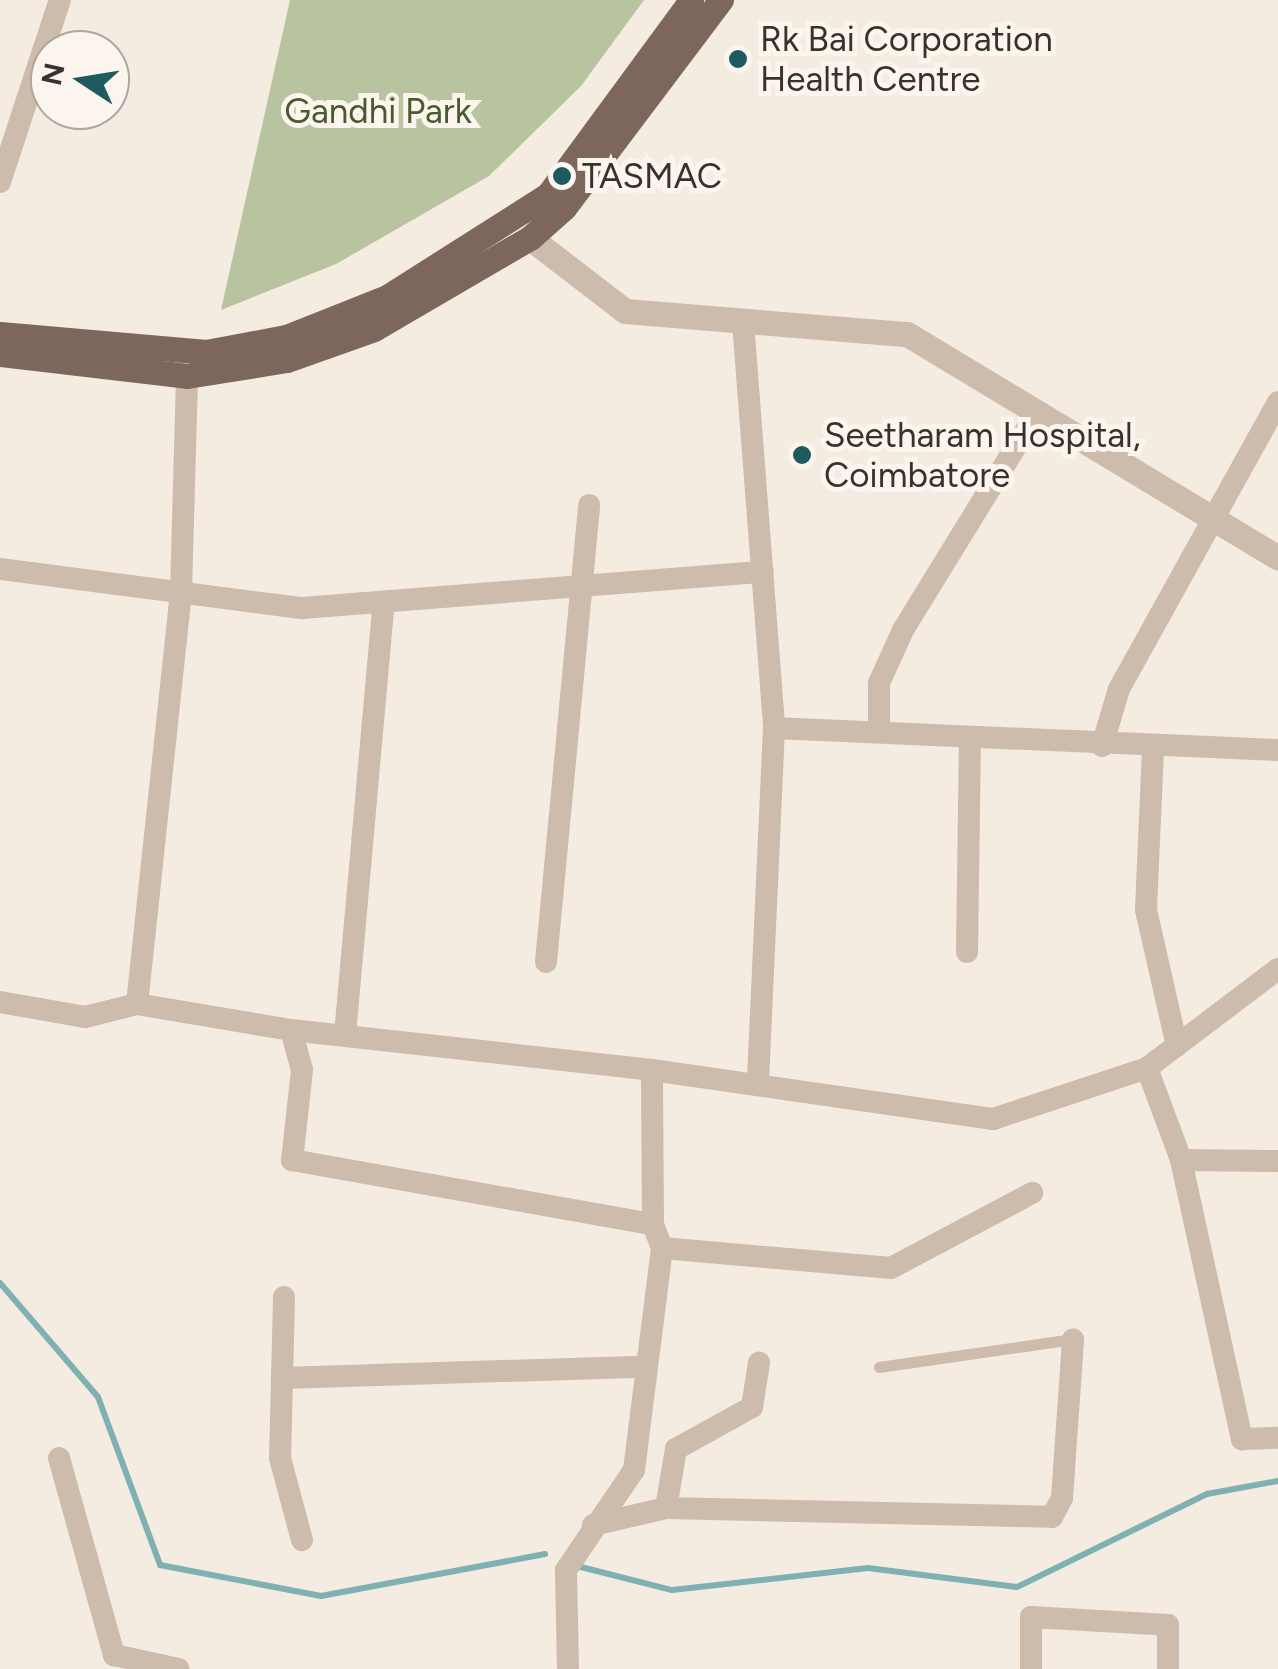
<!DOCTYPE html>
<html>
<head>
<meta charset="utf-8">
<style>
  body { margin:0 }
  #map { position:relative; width:1278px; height:1669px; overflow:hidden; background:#f4ebe1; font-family:Figtree,sans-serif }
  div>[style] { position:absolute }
  .green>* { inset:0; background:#b8c4a0 }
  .stream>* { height:6px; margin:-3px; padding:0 3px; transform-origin:3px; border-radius:3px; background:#7fb0b2 }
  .service>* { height:11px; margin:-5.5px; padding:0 5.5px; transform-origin:5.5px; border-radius:5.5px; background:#cdbbac }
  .minor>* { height:22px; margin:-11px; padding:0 11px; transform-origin:11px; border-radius:11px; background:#cdbbac }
  .tertiary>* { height:25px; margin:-12.5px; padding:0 12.5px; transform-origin:12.5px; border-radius:12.5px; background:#cdbbac }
  .primary>* { height:25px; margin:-12.5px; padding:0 12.5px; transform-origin:12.5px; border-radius:12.5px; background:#7d675c }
  .dots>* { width:28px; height:28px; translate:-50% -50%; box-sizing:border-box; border:5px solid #fbf5ee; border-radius:50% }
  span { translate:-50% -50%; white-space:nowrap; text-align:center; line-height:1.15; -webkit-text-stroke:10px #fbf5ee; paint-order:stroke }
  .poi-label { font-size:35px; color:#3b302b }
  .left { translate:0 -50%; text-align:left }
  .park-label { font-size:35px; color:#4a5a2e }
  .north { position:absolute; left:30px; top:30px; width:100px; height:100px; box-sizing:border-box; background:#fbf5ee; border:2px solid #aea6a0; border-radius:50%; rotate:282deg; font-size:28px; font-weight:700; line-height:40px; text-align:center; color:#3b302b }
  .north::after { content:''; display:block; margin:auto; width:35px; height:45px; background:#1f5a5e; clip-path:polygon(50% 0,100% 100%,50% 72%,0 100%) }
</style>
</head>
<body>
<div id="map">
  <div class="green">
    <div style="clip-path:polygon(290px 0,644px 0,581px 86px,489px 176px,336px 264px,221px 310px)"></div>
  </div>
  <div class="stream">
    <div style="left:0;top:1283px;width:150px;rotate:49.3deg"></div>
    <div style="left:98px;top:1397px;width:179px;rotate:69.7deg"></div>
    <div style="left:160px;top:1565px;width:164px;rotate:10.9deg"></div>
    <div style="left:321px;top:1596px;width:228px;rotate:-10.6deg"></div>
    <div style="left:577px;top:1566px;width:98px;rotate:14.2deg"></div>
    <div style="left:672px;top:1590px;width:197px;rotate:-6.4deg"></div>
    <div style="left:868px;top:1568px;width:150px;rotate:7.3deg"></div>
    <div style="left:1017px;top:1587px;width:212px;rotate:-26.1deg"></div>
    <div style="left:1207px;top:1494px;width:72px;rotate:-10.4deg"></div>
  </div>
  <div class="service">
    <div style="left:879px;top:1367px;width:196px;rotate:-8.2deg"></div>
  </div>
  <div class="minor">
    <div style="left:0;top:182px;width:192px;rotate:-71.8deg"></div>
    <div style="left:743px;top:322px;width:407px;rotate:85.6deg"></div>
    <div style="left:774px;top:728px;width:356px;rotate:92.6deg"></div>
    <div style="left:0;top:569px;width:305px;rotate:7.4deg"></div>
    <div style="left:302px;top:608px;width:462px;rotate:-4.5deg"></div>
    <div style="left:774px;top:728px;width:504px;rotate:2.5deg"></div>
    <div style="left:879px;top:731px;width:48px;rotate:-90deg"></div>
    <div style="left:879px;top:683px;width:58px;rotate:-65.6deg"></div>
    <div style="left:903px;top:630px;width:256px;rotate:-58.4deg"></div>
    <div style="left:1102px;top:746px;width:59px;rotate:-73.4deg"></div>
    <div style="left:1119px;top:689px;width:328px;rotate:-61deg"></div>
    <div style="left:1153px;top:749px;width:161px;rotate:92.5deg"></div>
    <div style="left:1146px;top:910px;width:139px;rotate:77.2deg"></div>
    <div style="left:967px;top:952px;width:215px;rotate:-89.2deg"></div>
    <div style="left:546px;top:962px;width:459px;rotate:-84.6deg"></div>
    <div style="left:0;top:1002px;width:86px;rotate:10deg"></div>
    <div style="left:85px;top:1017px;width:54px;rotate:-14deg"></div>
    <div style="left:137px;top:1004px;width:156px;rotate:9.6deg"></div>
    <div style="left:291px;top:1030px;width:41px;rotate:74.6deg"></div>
    <div style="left:302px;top:1070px;width:91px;rotate:96.3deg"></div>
    <div style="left:292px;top:1160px;width:367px;rotate:10.1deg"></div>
    <div style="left:653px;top:1224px;width:154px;rotate:-90.4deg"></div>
    <div style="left:652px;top:1070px;width:345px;rotate:8.2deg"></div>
    <div style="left:993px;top:1119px;width:162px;rotate:-18.3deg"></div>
    <div style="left:1147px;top:1068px;width:164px;rotate:-37.1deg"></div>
    <div style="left:137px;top:1004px;width:414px;rotate:-83.9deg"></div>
    <div style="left:181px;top:592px;width:216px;rotate:-88.4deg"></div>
    <div style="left:291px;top:1030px;width:363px;rotate:6.3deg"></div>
    <div style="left:345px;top:1035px;width:431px;rotate:-84.9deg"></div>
    <div style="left:1147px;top:1068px;width:98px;rotate:69.7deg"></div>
    <div style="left:1181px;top:1160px;width:286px;rotate:77.7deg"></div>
    <div style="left:1242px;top:1439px;width:36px;rotate:-2deg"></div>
    <div style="left:1181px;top:1160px;width:97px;rotate:0.6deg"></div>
    <div style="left:662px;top:1248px;width:230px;rotate:5deg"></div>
    <div style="left:891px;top:1268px;width:160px;rotate:-28deg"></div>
    <div style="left:284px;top:1297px;width:161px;rotate:91.4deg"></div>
    <div style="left:280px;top:1458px;width:85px;rotate:75deg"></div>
    <div style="left:282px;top:1378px;width:360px;rotate:-1.8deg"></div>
    <div style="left:59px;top:1458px;width:205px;rotate:74.4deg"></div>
    <div style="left:114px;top:1655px;width:66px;rotate:12.2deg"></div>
    <div style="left:666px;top:1508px;width:60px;rotate:-80.4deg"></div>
    <div style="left:676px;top:1449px;width:87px;rotate:-28.9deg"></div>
    <div style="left:752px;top:1407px;width:45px;rotate:-81deg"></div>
    <div style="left:593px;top:1525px;width:75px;rotate:-13.1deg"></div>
    <div style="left:666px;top:1508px;width:386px;rotate:1.3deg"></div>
    <div style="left:1052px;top:1517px;width:21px;rotate:-62deg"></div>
    <div style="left:1062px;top:1498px;width:159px;rotate:-86deg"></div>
    <div style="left:568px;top:1669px;width:99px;rotate:-91.2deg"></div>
    <div style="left:566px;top:1570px;width:121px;rotate:-55.8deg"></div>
    <div style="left:634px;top:1470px;width:224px;rotate:-82.8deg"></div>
    <div style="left:662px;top:1248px;width:26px;rotate:-111deg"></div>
    <div style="left:1031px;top:1669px;width:52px;rotate:-90deg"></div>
    <div style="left:1031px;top:1617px;width:137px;rotate:3.3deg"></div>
    <div style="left:1168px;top:1625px;width:44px;rotate:90deg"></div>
  </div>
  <div class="tertiary">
    <div style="left:530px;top:238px;width:120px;rotate:37.5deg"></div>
    <div style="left:625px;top:311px;width:283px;rotate:4.7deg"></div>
    <div style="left:907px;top:334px;width:433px;rotate:31.1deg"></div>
  </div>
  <div class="primary">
    <div style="left:0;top:334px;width:207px;rotate:5deg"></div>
    <div style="left:206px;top:352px;width:81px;rotate:-10.6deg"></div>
    <div style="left:286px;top:337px;width:109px;rotate:-21.6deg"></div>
    <div style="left:387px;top:297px;width:191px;rotate:-32.4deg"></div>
    <div style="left:548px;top:195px;width:242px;rotate:-53.7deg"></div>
    <div style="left:0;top:354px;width:188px;rotate:6.7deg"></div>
    <div style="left:187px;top:376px;width:101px;rotate:-9.1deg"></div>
    <div style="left:287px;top:360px;width:92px;rotate:-19.6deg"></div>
    <div style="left:374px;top:329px;width:181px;rotate:-30.3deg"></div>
    <div style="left:530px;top:238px;width:45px;rotate:-41.4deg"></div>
    <div style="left:564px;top:208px;width:261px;rotate:-53deg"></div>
  </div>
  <div class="dots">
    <div style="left:738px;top:59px;background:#1f5a5e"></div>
    <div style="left:562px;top:176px;background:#1f5a5e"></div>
    <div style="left:802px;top:455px;background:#1f5a5e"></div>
  </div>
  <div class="poi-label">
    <span class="left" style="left:760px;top:59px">Rk Bai Corporation<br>Health Centre</span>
    <span class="left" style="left:582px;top:176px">TASMAC</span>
    <span class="left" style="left:824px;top:455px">Seetharam Hospital,<br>Coimbatore</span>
  </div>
  <div class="park-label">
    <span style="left:378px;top:111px">Gandhi Park</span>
  </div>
  <div class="north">N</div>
</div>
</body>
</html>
